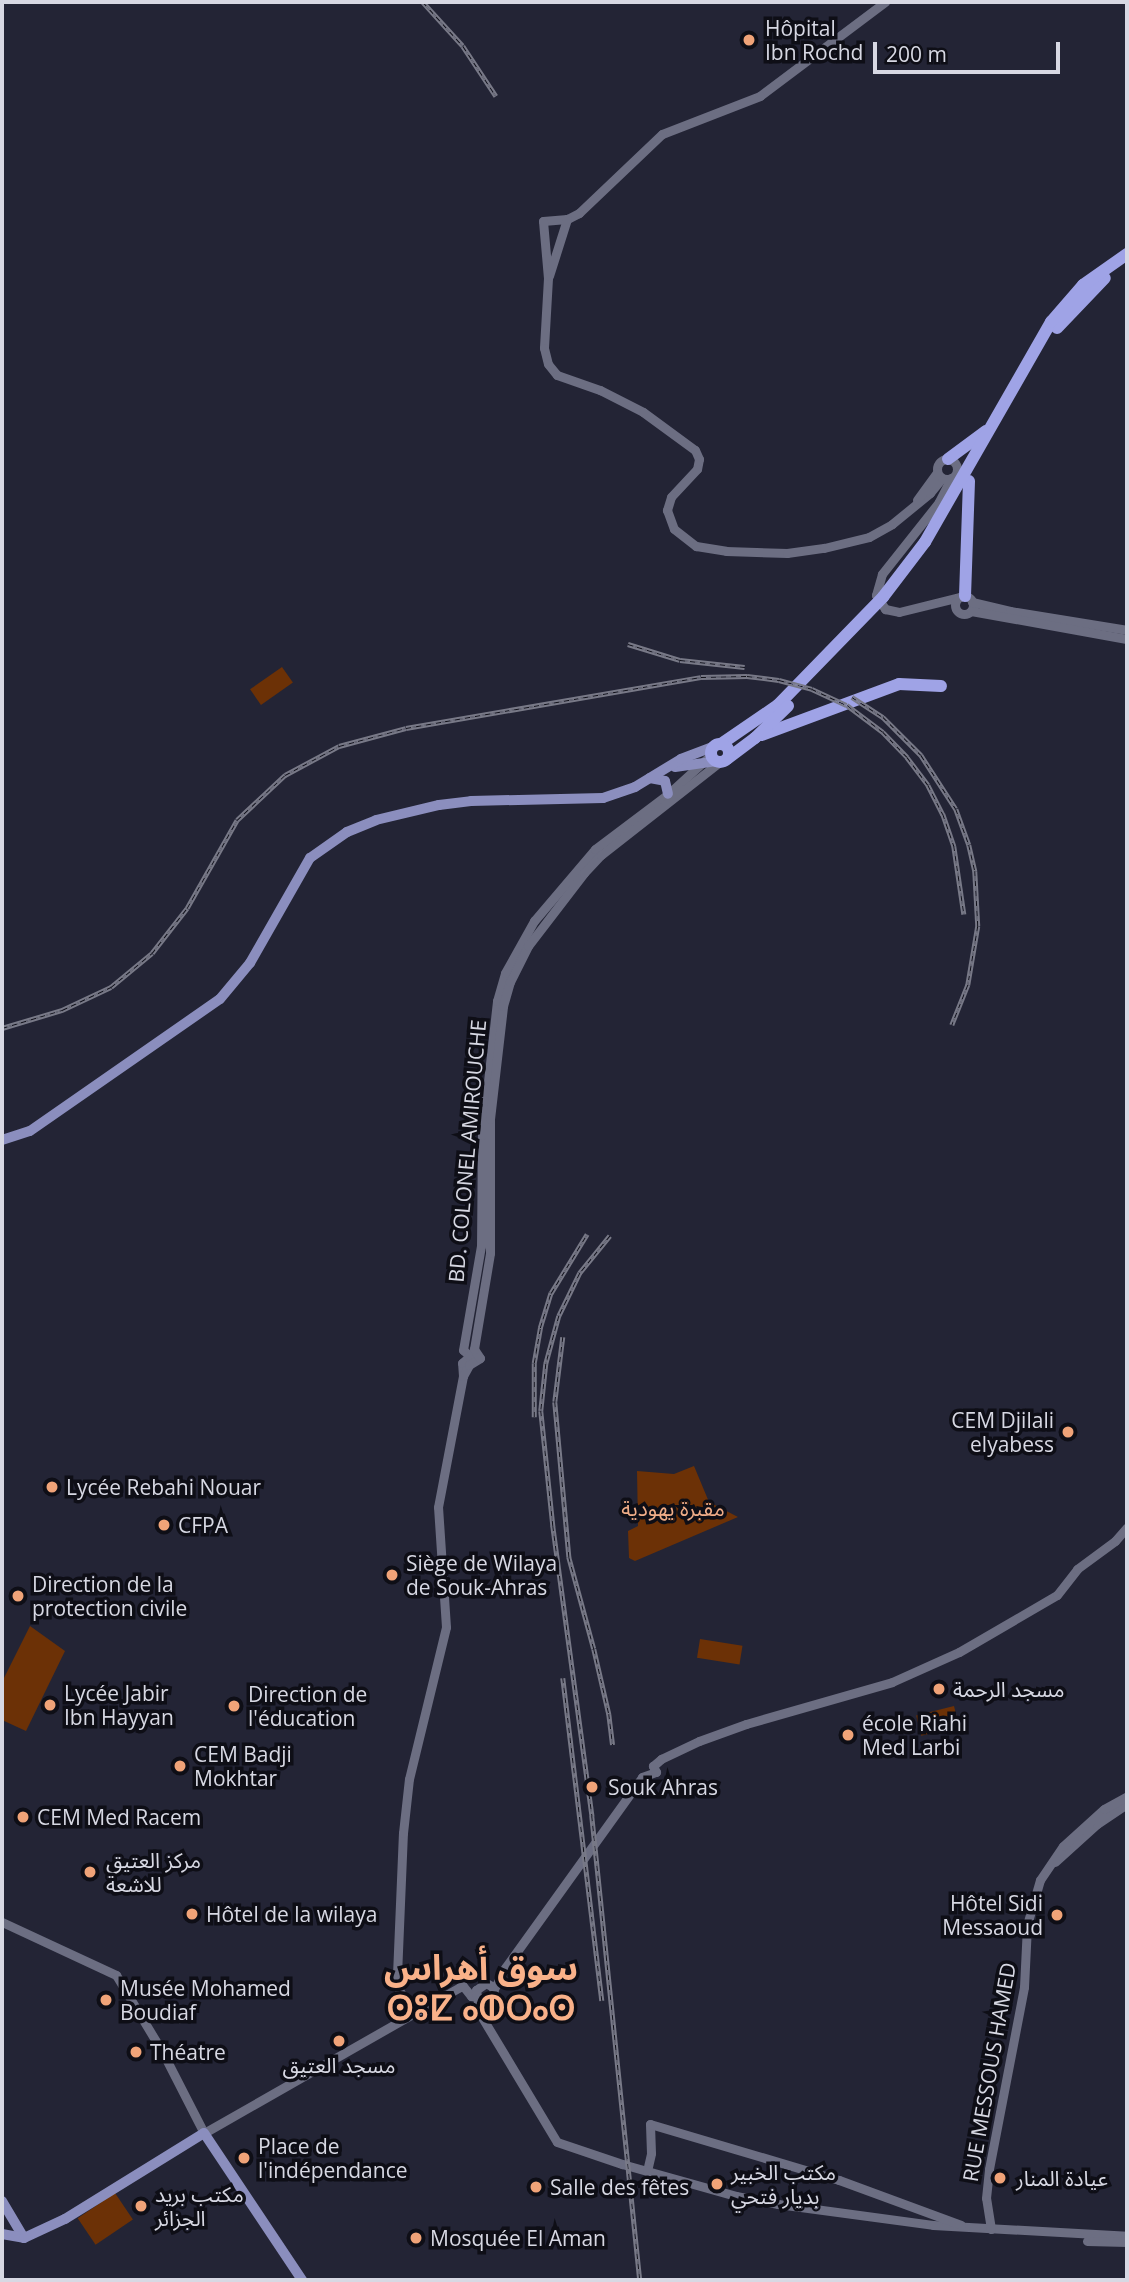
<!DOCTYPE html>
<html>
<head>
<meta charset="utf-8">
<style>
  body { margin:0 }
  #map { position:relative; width:1129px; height:2282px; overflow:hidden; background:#232435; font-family:"Open Sans","Noto Sans Arabic","Noto Sans Tifinagh",sans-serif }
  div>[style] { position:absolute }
  .green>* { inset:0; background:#6c3106; transform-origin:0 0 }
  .minor>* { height:9px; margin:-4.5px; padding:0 4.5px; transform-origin:4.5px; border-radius:4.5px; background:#6c6e82 }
  .minor>.ring { margin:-4.5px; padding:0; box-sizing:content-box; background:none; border:9px solid #6c6e82; border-radius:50% }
  .major>* { height:10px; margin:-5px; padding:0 5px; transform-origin:5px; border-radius:5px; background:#8b8ebe }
  .highway>* { height:12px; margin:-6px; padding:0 6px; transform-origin:6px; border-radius:6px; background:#9fa3e6 }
  .highway>.ring { margin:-6px; padding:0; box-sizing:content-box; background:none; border:12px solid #9fa3e6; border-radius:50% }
  .rail>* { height:4.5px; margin-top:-2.25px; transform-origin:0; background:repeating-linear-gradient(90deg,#0e0e16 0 5px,#787987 0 10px); box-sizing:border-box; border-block:2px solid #787987 }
  .dots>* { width:19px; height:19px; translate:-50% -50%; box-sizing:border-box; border:4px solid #0e0e16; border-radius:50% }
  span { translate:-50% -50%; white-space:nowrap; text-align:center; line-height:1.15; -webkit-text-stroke:7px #0e0e16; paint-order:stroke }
  .poi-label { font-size:21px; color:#d7d8e3 }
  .left { translate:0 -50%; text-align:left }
  .right { translate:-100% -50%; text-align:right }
  .street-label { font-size:21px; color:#d7d8e3 }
  .park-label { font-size:21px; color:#f0ad88 }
  .town-label { font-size:35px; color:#f9b189; font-weight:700 }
  .frame { position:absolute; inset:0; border:4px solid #d7d8e3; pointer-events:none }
  .scale { position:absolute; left:873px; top:42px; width:187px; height:32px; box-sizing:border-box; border:4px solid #d7d8e3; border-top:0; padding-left:9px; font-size:21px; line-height:24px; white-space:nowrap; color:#d7d8e3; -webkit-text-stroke:5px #0e0e16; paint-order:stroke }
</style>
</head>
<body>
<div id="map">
  <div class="green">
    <div style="left:282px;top:667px;width:19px;height:39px;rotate:55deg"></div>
    <div style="clip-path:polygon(694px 1466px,709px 1502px,738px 1517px,635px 1561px,629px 1558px,628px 1531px,638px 1526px,637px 1471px,674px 1474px)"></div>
    <div style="clip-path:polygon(30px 1626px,65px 1651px,26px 1731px,2px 1720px,2px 1682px)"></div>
    <div style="left:700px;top:1639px;width:43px;height:19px;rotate:9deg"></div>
    <div style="left:954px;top:1706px;width:21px;height:39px;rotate:76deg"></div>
    <div style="left:115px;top:2193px;width:32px;height:45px;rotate:56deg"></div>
  </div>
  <div class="minor">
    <div style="left:885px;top:2px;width:156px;rotate:143.1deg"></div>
    <div style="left:760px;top:96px;width:105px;rotate:158.8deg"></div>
    <div style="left:662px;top:134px;width:115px;rotate:136.4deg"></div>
    <div style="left:579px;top:213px;width:13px;rotate:153deg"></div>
    <div style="left:567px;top:219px;width:24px;rotate:175deg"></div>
    <div style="left:543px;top:221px;width:57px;rotate:85deg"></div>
    <div style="left:548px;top:278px;width:70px;rotate:93.3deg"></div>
    <div style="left:544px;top:348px;width:16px;rotate:76deg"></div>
    <div style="left:548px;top:364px;width:14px;rotate:51deg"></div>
    <div style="left:557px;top:375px;width:46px;rotate:19.2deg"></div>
    <div style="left:600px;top:390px;width:48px;rotate:27.1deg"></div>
    <div style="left:643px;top:412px;width:64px;rotate:36.2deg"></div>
    <div style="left:695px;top:450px;width:10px;rotate:66deg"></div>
    <div style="left:699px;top:459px;width:10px;rotate:101deg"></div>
    <div style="left:697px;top:469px;width:38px;rotate:133deg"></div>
    <div style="left:671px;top:497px;width:14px;rotate:107deg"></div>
    <div style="left:667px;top:510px;width:20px;rotate:70deg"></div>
    <div style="left:674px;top:529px;width:28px;rotate:38deg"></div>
    <div style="left:696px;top:546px;width:30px;rotate:9deg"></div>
    <div style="left:726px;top:551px;width:61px;rotate:1.9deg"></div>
    <div style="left:787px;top:553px;width:37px;rotate:-8deg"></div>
    <div style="left:824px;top:548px;width:46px;rotate:-13.7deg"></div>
    <div style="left:869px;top:537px;width:26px;rotate:-29deg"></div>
    <div style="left:892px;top:524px;width:49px;rotate:-39.2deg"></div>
    <div style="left:930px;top:493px;width:19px;rotate:-51deg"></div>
    <div style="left:549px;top:276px;width:60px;rotate:-72.5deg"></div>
    <div class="ring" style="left:937px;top:459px;width:11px;height:11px"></div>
    <div style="left:951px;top:478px;width:27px;rotate:117deg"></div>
    <div style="left:939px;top:502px;width:92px;rotate:128.4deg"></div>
    <div style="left:882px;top:574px;width:22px;rotate:106deg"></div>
    <div style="left:876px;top:595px;width:17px;rotate:57deg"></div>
    <div style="left:885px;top:609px;width:14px;rotate:12deg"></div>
    <div style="left:899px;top:612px;width:63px;rotate:-13.8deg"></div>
    <div style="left:917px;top:500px;width:34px;rotate:-54deg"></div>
    <div class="ring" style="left:955px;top:596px;width:9px;height:9px"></div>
    <div style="left:972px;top:602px;width:39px;rotate:13deg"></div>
    <div style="left:1010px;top:611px;width:119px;rotate:9.2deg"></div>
    <div style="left:971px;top:611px;width:158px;rotate:10.2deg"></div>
    <div style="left:463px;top:1376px;width:13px;rotate:-94deg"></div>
    <div style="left:462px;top:1363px;width:11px;rotate:-41deg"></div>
    <div style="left:470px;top:1356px;width:9px;rotate:-139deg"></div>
    <div style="left:463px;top:1350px;width:106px;rotate:-80.2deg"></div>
    <div style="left:481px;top:1246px;width:111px;rotate:-89.5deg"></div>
    <div style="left:482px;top:1135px;width:135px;rotate:-83.6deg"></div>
    <div style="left:497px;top:1001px;width:29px;rotate:-74deg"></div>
    <div style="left:505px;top:973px;width:60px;rotate:-60.9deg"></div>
    <div style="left:534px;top:921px;width:94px;rotate:-49.7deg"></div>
    <div style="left:595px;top:849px;width:91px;rotate:-37deg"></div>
    <div style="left:668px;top:794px;width:59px;rotate:-42.3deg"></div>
    <div style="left:1055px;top:1862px;width:57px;rotate:-42.1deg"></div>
    <div style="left:1097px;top:1824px;width:36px;rotate:-34deg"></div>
    <div style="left:2px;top:1922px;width:126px;rotate:24.9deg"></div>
    <div style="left:116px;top:1975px;width:91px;rotate:58.9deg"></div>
    <div style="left:163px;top:2053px;width:90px;rotate:62.9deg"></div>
    <div style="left:204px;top:2133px;width:295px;rotate:-29.7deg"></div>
    <div style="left:460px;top:1987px;width:3px;rotate:-18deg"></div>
    <div style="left:463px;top:1986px;width:13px;rotate:51deg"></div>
    <div style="left:471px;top:1996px;width:7px;rotate:8deg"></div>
    <div style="left:494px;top:1989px;width:24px;rotate:-62deg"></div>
    <div style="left:505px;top:1968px;width:235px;rotate:-54.3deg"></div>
    <div style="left:642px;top:1777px;width:15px;rotate:-20deg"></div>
    <div style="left:656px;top:1772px;width:7px;rotate:-117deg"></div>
    <div style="left:653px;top:1766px;width:11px;rotate:-41deg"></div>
    <div style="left:661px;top:1759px;width:42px;rotate:-25.3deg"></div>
    <div style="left:699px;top:1741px;width:50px;rotate:-19.9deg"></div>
    <div style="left:746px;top:1724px;width:152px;rotate:-16deg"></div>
    <div style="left:892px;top:1682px;width:73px;rotate:-24.1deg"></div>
    <div style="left:959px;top:1652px;width:113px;rotate:-30.2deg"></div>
    <div style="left:1057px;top:1595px;width:33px;rotate:-52deg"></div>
    <div style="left:1077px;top:1569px;width:47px;rotate:-36.4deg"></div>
    <div style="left:1115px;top:1541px;width:18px;rotate:-49deg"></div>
    <div style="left:411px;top:2014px;width:28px;rotate:-116deg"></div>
    <div style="left:399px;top:1989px;width:14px;rotate:-98deg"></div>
    <div style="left:397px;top:1975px;width:142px;rotate:-87.6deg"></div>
    <div style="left:403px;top:1833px;width:54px;rotate:-83.7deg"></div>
    <div style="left:409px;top:1779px;width:156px;rotate:-76.3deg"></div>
    <div style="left:446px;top:1627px;width:120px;rotate:-93.8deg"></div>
    <div style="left:438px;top:1507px;width:133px;rotate:-79.2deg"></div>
    <div style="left:463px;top:1376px;width:13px;rotate:-61deg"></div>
    <div style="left:469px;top:1365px;width:13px;rotate:-32deg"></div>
    <div style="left:480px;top:1358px;width:11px;rotate:-124deg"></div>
    <div style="left:474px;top:1349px;width:97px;rotate:-80.5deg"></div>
    <div style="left:490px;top:1253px;width:134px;rotate:-90deg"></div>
    <div style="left:490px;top:1119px;width:114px;rotate:-83.4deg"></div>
    <div style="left:503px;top:1006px;width:25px;rotate:-74deg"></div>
    <div style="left:510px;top:982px;width:40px;rotate:-63.4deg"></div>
    <div style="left:528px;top:946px;width:92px;rotate:-52.5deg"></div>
    <div style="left:584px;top:873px;width:25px;rotate:-47deg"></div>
    <div style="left:601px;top:855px;width:152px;rotate:-38.1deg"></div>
    <div style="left:482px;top:2017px;width:26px;rotate:-62deg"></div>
    <div style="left:494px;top:1994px;width:7px;rotate:-98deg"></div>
    <div style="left:493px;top:1987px;width:8px;rotate:-150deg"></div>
    <div style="left:486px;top:1983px;width:12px;rotate:145deg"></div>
    <div style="left:476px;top:1990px;width:24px;rotate:81deg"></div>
    <div style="left:480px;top:2014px;width:149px;rotate:59deg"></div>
    <div style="left:557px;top:2142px;width:69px;rotate:18.7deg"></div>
    <div style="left:622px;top:2164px;width:118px;rotate:15.7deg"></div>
    <div style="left:736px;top:2196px;width:43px;rotate:10.8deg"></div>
    <div style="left:778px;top:2204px;width:156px;rotate:7.7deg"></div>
    <div style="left:933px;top:2225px;width:194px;rotate:3.2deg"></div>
    <div style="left:647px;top:2171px;width:18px;rotate:-77deg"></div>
    <div style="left:651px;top:2153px;width:29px;rotate:-92deg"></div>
    <div style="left:650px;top:2124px;width:197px;rotate:16.5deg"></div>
    <div style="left:839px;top:2180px;width:130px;rotate:20.2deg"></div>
    <div style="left:991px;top:2229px;width:31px;rotate:-99deg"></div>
    <div style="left:986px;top:2198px;width:29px;rotate:-84deg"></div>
    <div style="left:989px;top:2169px;width:185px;rotate:-79.1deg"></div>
    <div style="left:1024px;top:1987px;width:62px;rotate:-87.2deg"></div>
    <div style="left:1027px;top:1925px;width:47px;rotate:-73.9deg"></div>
    <div style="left:1040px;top:1880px;width:41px;rotate:-55.9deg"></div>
    <div style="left:1063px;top:1846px;width:55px;rotate:-42.1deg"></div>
    <div style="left:1104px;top:1809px;width:26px;rotate:-29deg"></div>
    <div style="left:1087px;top:2241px;width:40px;rotate:1.4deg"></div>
  </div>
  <div class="major">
    <div style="left:675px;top:767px;width:42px;rotate:-8.1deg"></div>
    <div style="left:650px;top:778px;width:15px;rotate:11deg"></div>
    <div style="left:665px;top:781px;width:13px;rotate:77deg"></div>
    <div style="left:2px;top:1140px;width:29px;rotate:-18deg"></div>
    <div style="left:30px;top:1131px;width:231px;rotate:-34.8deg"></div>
    <div style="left:220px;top:999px;width:47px;rotate:-50.2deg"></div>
    <div style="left:250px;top:963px;width:121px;rotate:-60.3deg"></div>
    <div style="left:310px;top:858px;width:45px;rotate:-35.1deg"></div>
    <div style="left:347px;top:832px;width:31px;rotate:-22deg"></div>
    <div style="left:376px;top:820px;width:65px;rotate:-13.4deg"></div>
    <div style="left:439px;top:805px;width:32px;rotate:-7deg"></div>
    <div style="left:471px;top:801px;width:132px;rotate:-1.3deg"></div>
    <div style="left:603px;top:798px;width:34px;rotate:-19deg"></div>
    <div style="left:635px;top:787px;width:54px;rotate:-31.3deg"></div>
    <div style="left:681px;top:759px;width:36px;rotate:-21deg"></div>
    <div style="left:2px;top:2201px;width:43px;rotate:59.3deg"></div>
    <div style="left:2px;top:2234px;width:22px;rotate:10deg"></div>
    <div style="left:24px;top:2238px;width:45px;rotate:-24.9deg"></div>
    <div style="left:65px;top:2219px;width:163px;rotate:-31.7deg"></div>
    <div style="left:204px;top:2133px;width:177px;rotate:56.3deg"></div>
  </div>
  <div class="highway">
    <div style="left:1057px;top:328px;width:69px;rotate:-46.2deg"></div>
    <div style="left:948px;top:459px;width:47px;rotate:-36.4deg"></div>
    <div style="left:965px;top:596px;width:115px;rotate:-88deg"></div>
    <div style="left:762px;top:735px;width:146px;rotate:-20.4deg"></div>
    <div style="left:899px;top:684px;width:42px;rotate:2.7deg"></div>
    <div style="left:721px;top:744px;width:69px;rotate:-34.4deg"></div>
    <div style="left:778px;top:705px;width:151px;rotate:-45.8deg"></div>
    <div style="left:883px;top:597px;width:69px;rotate:-52.6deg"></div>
    <div style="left:925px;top:542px;width:254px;rotate:-60.2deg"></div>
    <div style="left:1051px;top:322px;width:49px;rotate:-49.1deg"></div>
    <div style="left:1083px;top:285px;width:54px;rotate:-35.2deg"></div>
    <div class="ring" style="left:711px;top:744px;width:6px;height:6px"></div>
    <div style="left:727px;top:759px;width:35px;rotate:-37deg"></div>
    <div style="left:755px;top:738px;width:46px;rotate:-44.1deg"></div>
  </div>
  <div class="rail">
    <div style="left:423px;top:2px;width:59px;rotate:47.7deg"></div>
    <div style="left:463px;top:46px;width:60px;rotate:56.6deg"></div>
    <div style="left:628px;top:644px;width:54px;rotate:17.1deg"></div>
    <div style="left:680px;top:660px;width:65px;rotate:6.1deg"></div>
    <div style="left:852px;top:697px;width:37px;rotate:33deg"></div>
    <div style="left:883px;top:717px;width:54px;rotate:45deg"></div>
    <div style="left:921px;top:755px;width:64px;rotate:57.1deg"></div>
    <div style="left:956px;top:809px;width:38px;rotate:70deg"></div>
    <div style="left:969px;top:845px;width:27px;rotate:77deg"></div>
    <div style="left:975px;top:871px;width:55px;rotate:86.9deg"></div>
    <div style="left:978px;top:926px;width:60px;rotate:99.6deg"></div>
    <div style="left:968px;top:985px;width:43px;rotate:111.8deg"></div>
    <div style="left:2px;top:1028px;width:63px;rotate:-16.7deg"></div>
    <div style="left:62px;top:1010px;width:54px;rotate:-25.1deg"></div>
    <div style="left:111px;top:987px;width:53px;rotate:-39.7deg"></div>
    <div style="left:152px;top:953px;width:57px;rotate:-52.1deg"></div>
    <div style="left:187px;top:908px;width:101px;rotate:-60.4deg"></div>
    <div style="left:237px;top:820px;width:66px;rotate:-43.2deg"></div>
    <div style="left:285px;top:775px;width:61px;rotate:-28.2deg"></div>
    <div style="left:339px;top:746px;width:69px;rotate:-15deg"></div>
    <div style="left:406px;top:728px;width:299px;rotate:-9.8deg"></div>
    <div style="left:701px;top:677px;width:46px;rotate:-1.2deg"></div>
    <div style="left:747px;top:676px;width:32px;rotate:7deg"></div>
    <div style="left:779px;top:680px;width:34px;rotate:15deg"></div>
    <div style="left:812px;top:689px;width:38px;rotate:25deg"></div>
    <div style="left:847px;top:705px;width:45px;rotate:36.9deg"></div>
    <div style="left:883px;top:732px;width:35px;rotate:46deg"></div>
    <div style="left:907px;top:757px;width:35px;rotate:53deg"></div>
    <div style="left:928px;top:785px;width:33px;rotate:63deg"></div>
    <div style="left:943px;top:814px;width:34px;rotate:71deg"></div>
    <div style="left:954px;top:846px;width:69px;rotate:81.6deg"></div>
    <div style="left:610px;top:1236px;width:48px;rotate:129deg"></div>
    <div style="left:580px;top:1273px;width:48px;rotate:116deg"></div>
    <div style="left:559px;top:1316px;width:50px;rotate:105.2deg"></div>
    <div style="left:546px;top:1364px;width:47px;rotate:96.1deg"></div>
    <div style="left:541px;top:1411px;width:116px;rotate:84deg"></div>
    <div style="left:553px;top:1526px;width:293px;rotate:82.3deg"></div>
    <div style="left:592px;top:1816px;width:466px;rotate:84.1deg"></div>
    <div style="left:563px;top:1337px;width:65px;rotate:97deg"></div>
    <div style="left:555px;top:1402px;width:156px;rotate:84.8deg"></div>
    <div style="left:569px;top:1557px;width:95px;rotate:74.8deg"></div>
    <div style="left:594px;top:1649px;width:67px;rotate:77deg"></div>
    <div style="left:609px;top:1714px;width:31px;rotate:83deg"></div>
    <div style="left:534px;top:1417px;width:54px;rotate:-90deg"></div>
    <div style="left:534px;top:1363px;width:36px;rotate:-80deg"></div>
    <div style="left:540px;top:1328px;width:37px;rotate:-73deg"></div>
    <div style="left:551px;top:1293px;width:69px;rotate:-58.6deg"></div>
    <div style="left:563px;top:1678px;width:325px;rotate:83.1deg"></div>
  </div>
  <div class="dots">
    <div style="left:749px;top:40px;background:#f0a378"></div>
    <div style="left:1068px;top:1432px;background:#f0a378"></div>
    <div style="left:52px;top:1487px;background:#f0a378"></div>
    <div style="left:164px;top:1525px;background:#f0a378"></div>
    <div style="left:392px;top:1575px;background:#f0a378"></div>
    <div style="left:18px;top:1596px;background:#f0a378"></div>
    <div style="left:939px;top:1689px;background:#f0a378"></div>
    <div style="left:50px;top:1705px;background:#f0a378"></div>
    <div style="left:234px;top:1706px;background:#f0a378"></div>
    <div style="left:848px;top:1735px;background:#f0a378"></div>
    <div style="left:180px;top:1766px;background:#f0a378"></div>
    <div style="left:592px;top:1787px;background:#f0a378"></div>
    <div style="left:23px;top:1817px;background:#f0a378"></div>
    <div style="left:90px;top:1872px;background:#f0a378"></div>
    <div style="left:192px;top:1914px;background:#f0a378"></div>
    <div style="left:1057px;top:1915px;background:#f0a378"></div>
    <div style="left:106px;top:2000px;background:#f0a378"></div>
    <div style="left:339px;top:2041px;background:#f0a378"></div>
    <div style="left:136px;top:2052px;background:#f0a378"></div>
    <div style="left:244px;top:2158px;background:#f0a378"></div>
    <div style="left:1000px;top:2178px;background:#f0a378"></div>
    <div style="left:717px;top:2184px;background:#f0a378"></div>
    <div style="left:536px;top:2187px;background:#f0a378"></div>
    <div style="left:141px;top:2206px;background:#f0a378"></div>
    <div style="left:416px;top:2238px;background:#f0a378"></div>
  </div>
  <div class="poi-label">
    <span class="left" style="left:765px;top:40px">Hôpital<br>Ibn Rochd</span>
    <span class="right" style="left:1054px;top:1432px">CEM Djilali<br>elyabess</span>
    <span class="left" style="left:66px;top:1487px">Lycée Rebahi Nouar</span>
    <span class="left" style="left:178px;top:1525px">CFPA</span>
    <span class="left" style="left:406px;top:1575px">Siège de Wilaya<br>de Souk-Ahras</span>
    <span class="left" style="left:32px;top:1596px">Direction de la<br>protection civile</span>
    <span class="left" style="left:953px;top:1689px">مسجد الرحمة</span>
    <span class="left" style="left:64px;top:1705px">Lycée Jabir<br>Ibn Hayyan</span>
    <span class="left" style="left:248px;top:1706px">Direction de<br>l'éducation</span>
    <span class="left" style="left:862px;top:1735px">école Riahi<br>Med Larbi</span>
    <span class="left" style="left:194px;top:1766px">CEM Badji<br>Mokhtar</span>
    <span class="left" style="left:608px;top:1787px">Souk Ahras</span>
    <span class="left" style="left:37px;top:1817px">CEM Med Racem</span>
    <span class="left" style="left:106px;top:1872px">مركز العتيق<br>للاشعة</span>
    <span class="right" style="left:1043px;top:1915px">Hôtel Sidi<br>Messaoud</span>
    <span class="left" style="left:206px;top:1914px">Hôtel de la wilaya</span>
    <span class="left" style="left:120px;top:2000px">Musée Mohamed<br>Boudiaf</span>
    <span class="left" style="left:150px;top:2052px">Théatre</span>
    <span style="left:339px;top:2065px">مسجد العتيق</span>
    <span class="left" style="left:258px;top:2158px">Place de<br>l'indépendance</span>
    <span class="left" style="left:731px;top:2184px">مكتب الخبير<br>بديار فتحي</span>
    <span class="left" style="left:1016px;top:2178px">عيادة المنار</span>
    <span class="left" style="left:550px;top:2187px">Salle des fêtes</span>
    <span class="left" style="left:155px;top:2206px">مكتب بريد<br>الجزائر</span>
    <span class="left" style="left:430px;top:2238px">Mosquée El Aman</span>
  </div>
  <div class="street-label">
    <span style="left:467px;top:1151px;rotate:-85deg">BD. COLONEL AMIROUCHE</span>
    <span style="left:989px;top:2072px;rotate:-80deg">RUE MESSOUS HAMED</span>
  </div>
  <div class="park-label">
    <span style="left:673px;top:1508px">مقبرة يهودية</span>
  </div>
  <div class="town-label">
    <span style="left:481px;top:1987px">سوق أهراس<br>ⵙⵓⵇ ⴰⵀⵔⴰⵙ</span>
  </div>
  <div class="frame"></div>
  <div class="scale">200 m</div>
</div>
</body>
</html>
